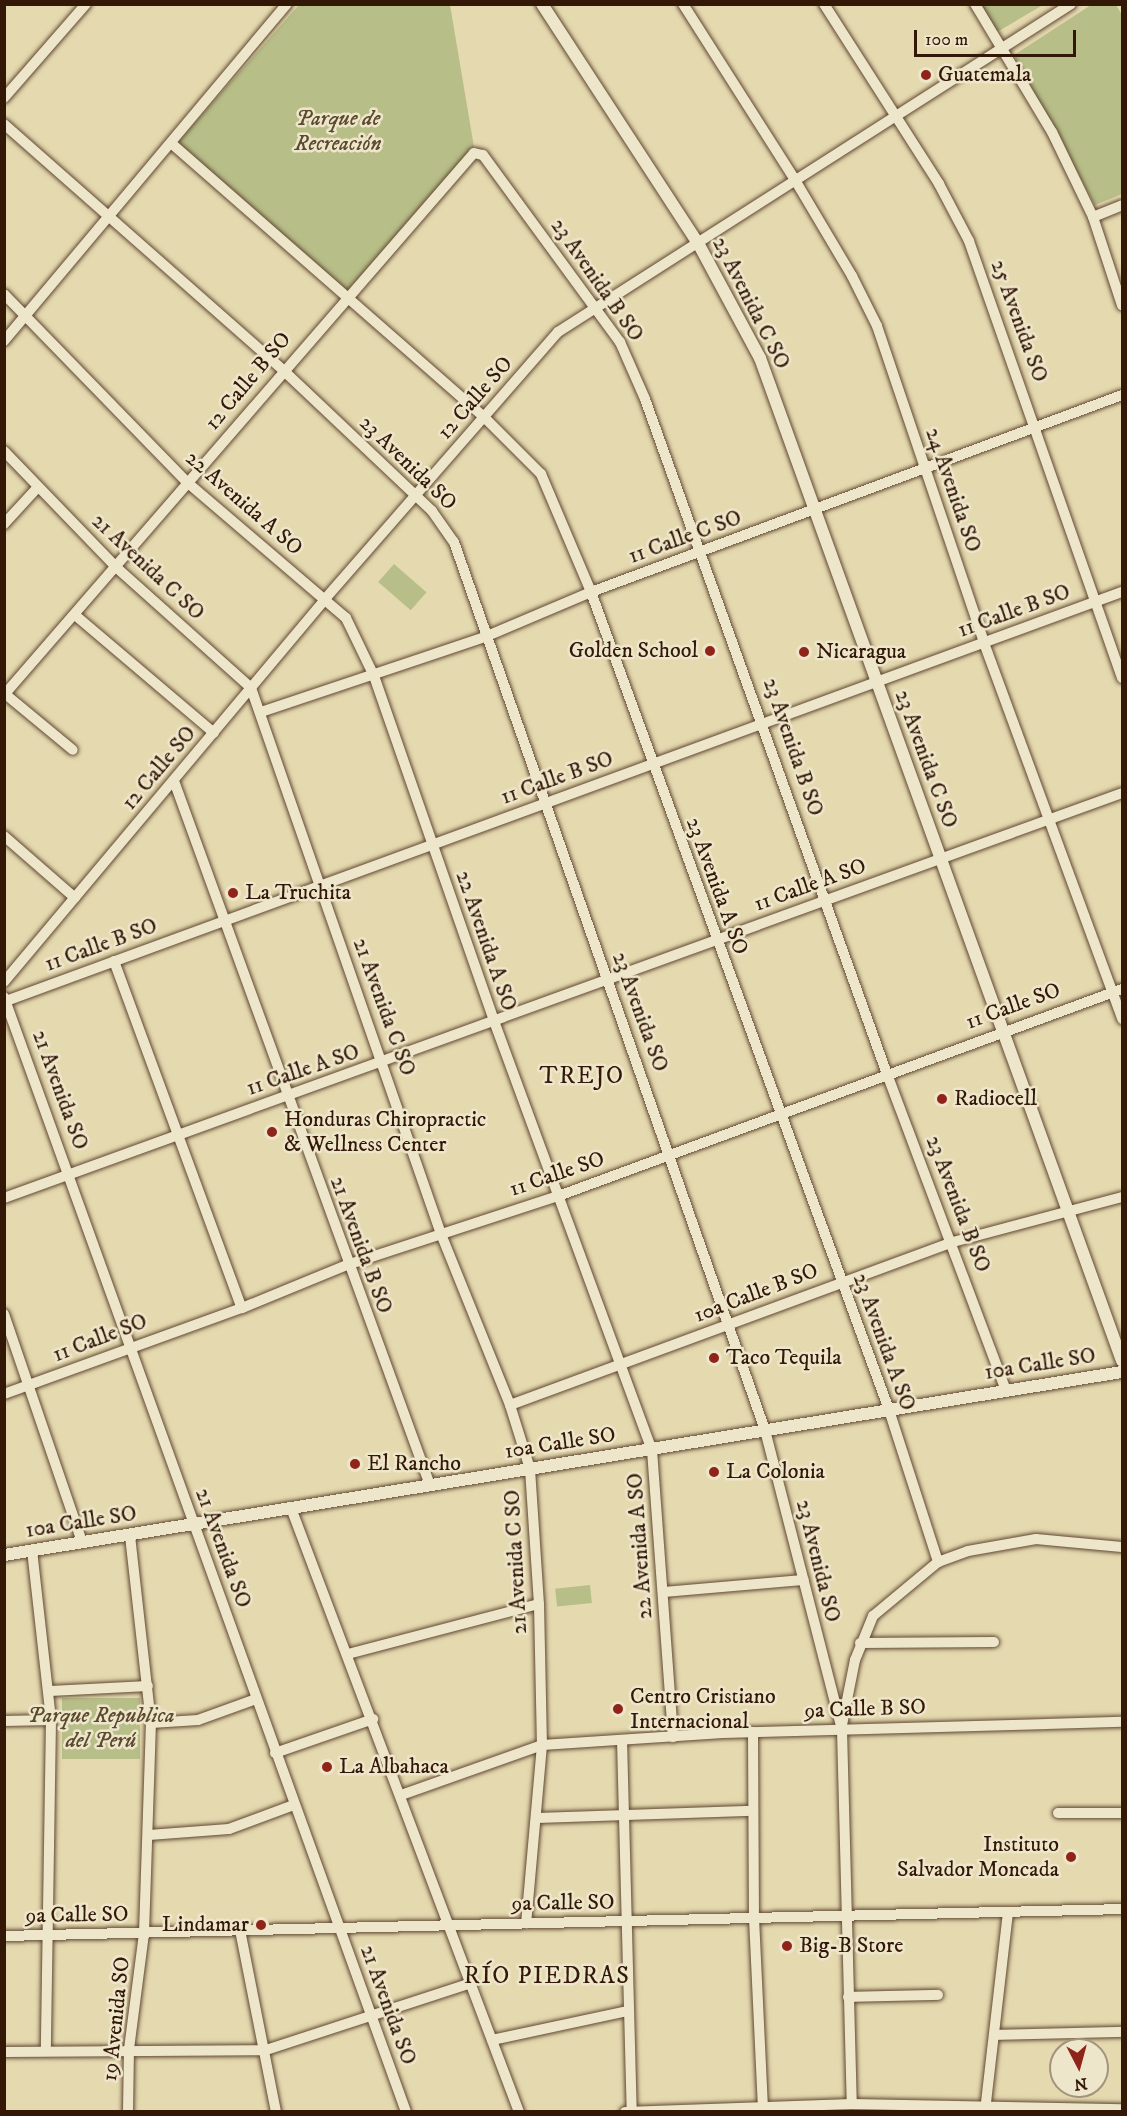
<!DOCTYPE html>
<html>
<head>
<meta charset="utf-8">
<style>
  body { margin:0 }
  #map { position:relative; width:1127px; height:2116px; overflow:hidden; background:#e5d9af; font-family:"IM FELL DW Pica",serif }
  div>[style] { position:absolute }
  .green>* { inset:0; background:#b7be88; transform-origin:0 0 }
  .roads { filter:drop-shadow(0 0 2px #604832) drop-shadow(0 0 2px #604832) }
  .minor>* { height:10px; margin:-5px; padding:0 5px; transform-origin:5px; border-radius:5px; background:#eee6cb }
  .tertiary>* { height:12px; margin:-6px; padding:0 6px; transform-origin:6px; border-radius:6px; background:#eee6cb }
  .dots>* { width:16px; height:16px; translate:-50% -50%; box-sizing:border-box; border:3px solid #eee6cb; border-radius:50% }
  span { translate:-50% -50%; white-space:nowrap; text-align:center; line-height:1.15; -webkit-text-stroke:5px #eee6cb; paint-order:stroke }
  .poi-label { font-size:22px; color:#331808 }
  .left { translate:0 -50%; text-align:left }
  .right { translate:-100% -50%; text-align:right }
  .park-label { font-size:22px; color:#5b4a2e; font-style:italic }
  .street-label { font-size:22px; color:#331808 }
  .neighbourhood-label { font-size:24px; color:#331808; letter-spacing:1.5px }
  .frame { position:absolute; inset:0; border:6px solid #331808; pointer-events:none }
  .north { position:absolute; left:1049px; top:2038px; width:60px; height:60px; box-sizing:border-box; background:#eee6cb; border:2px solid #a3947d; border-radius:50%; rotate:174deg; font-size:16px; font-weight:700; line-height:24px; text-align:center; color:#331808 }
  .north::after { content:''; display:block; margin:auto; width:21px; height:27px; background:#8f2418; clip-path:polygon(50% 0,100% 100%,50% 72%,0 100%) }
  .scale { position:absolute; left:914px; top:30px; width:162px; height:27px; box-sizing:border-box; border:3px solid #331808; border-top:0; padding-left:8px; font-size:18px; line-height:21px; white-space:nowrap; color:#331808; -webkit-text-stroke:4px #eee6cb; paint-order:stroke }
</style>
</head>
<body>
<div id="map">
  <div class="green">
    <div style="clip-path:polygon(299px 5px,450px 5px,474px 147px,346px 292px,176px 144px)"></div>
    <div style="clip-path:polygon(980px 5px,1043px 5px,997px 32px)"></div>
    <div style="clip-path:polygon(1091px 5px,1116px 5px,1122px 15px,1122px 194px,1095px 205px,1014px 55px)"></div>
    <div style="left:394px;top:564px;width:43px;height:24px;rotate:41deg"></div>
    <div style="left:590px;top:1585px;width:18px;height:35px;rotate:84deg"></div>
    <div style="left:62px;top:1698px;width:78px;height:61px"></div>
  </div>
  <div class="roads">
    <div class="minor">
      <div style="left:683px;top:4px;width:209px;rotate:57.5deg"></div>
      <div style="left:795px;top:180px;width:112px;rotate:59.3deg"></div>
      <div style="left:852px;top:276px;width:56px;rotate:63.4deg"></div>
      <div style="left:877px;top:326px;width:335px;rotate:71.3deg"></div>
      <div style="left:984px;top:643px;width:401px;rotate:69.8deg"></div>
      <div style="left:824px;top:4px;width:214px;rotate:57.4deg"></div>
      <div style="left:939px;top:184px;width:64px;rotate:62.2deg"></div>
      <div style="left:969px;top:241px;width:463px;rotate:70.7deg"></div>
      <div style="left:975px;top:4px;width:149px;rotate:59deg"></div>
      <div style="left:1052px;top:132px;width:94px;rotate:64.2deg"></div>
      <div style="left:1093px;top:217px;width:93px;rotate:71.8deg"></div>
      <div style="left:4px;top:98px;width:125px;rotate:-48.9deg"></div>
      <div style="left:4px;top:124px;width:372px;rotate:41.4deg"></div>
      <div style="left:283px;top:370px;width:205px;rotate:43.4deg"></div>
      <div style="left:432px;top:511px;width:38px;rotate:55deg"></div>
      <div style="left:454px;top:542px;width:941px;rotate:70.7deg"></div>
      <div style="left:765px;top:1430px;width:310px;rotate:75.6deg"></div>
      <div style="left:842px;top:1730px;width:374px;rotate:88.5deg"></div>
      <div style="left:171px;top:143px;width:416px;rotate:41.2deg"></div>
      <div style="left:484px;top:417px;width:81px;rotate:45deg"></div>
      <div style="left:541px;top:474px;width:128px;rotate:67deg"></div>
      <div style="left:591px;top:592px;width:871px;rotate:69.98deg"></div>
      <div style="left:889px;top:1410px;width:160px;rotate:72.1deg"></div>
      <div style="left:1093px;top:217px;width:31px;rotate:-22deg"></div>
      <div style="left:4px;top:294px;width:264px;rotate:45.8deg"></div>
      <div style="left:188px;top:483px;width:208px;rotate:40.5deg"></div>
      <div style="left:346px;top:618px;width:64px;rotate:64.2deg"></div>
      <div style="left:374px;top:676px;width:365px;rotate:70.8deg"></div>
      <div style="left:494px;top:1021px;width:457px;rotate:69.8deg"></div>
      <div style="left:652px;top:1450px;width:288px;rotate:85.8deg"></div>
      <div style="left:4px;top:341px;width:440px;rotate:-50deg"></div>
      <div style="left:4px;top:451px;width:163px;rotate:46deg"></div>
      <div style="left:117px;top:568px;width:180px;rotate:41.8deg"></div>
      <div style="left:251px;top:688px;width:578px;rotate:70.81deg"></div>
      <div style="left:441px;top:1234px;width:184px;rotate:68deg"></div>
      <div style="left:510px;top:1405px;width:67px;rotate:72.6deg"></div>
      <div style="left:530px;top:1469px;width:135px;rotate:86.2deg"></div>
      <div style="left:539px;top:1604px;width:141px;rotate:88.8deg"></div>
      <div style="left:542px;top:1745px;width:179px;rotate:95.1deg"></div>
      <div style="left:4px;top:524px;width:50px;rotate:-47.4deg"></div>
      <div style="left:75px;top:615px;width:182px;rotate:40.3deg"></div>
      <div style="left:4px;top:693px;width:89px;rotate:39.6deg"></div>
      <div style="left:4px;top:695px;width:717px;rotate:-49.07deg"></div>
      <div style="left:474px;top:153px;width:9px;rotate:13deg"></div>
      <div style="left:483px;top:155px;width:232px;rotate:53.8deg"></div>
      <div style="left:620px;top:342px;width:62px;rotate:66.3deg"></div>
      <div style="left:645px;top:399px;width:717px;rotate:70.28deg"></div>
      <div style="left:887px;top:1074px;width:338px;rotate:69.4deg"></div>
      <div style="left:261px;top:712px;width:236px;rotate:-18.5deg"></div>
      <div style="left:485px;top:637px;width:115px;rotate:-23deg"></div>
      <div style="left:591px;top:592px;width:566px;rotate:-20.35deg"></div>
      <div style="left:174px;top:781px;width:749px;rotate:70.02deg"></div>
      <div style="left:4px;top:836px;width:94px;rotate:41.1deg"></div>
      <div style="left:114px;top:961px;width:370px;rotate:69.8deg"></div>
      <div style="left:4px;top:982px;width:500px;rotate:-50deg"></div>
      <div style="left:325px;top:599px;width:354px;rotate:-48.9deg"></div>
      <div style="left:558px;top:332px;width:609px;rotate:-32.59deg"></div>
      <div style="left:4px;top:997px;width:1185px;rotate:70.17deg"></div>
      <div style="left:6px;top:1001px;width:1189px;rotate:-20.13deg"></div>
      <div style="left:4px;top:1198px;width:1189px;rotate:-19.91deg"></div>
      <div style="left:4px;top:1314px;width:241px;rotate:71.1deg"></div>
      <div style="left:4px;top:1394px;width:253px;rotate:-19.9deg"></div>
      <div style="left:242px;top:1308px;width:113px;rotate:-22.3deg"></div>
      <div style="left:347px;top:1265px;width:225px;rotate:-18.1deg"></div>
      <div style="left:561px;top:1195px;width:598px;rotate:-20.16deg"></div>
      <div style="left:510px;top:1405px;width:472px;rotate:-20.2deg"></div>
      <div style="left:953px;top:1242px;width:175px;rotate:-14.9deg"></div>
      <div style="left:291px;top:1508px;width:646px;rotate:69.32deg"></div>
      <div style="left:32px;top:1550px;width:171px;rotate:83.6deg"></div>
      <div style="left:51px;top:1720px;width:330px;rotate:90.9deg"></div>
      <div style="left:663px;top:1592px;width:141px;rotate:-4.9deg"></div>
      <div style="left:860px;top:1643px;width:134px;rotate:-0.4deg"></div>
      <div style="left:348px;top:1654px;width:197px;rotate:-14.7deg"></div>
      <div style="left:50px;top:1691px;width:98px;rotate:-2.9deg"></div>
      <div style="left:4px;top:1721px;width:47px;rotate:-1.2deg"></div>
      <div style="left:151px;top:1723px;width:47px;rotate:-3.7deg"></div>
      <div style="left:198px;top:1720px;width:62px;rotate:-19.9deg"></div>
      <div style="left:842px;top:1725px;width:66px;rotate:-78.7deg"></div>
      <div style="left:855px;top:1660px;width:48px;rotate:-67.8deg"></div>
      <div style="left:873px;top:1616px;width:85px;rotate:-39.7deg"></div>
      <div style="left:938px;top:1562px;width:32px;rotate:-20deg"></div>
      <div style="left:968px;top:1551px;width:69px;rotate:-10deg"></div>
      <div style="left:1036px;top:1539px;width:86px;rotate:5.3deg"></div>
      <div style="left:753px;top:1732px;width:186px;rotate:89.7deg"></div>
      <div style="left:754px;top:1918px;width:194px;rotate:87.3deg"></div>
      <div style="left:622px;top:1740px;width:372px;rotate:88.5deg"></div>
      <div style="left:275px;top:1753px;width:104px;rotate:-19.1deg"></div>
      <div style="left:401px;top:1795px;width:150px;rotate:-19.5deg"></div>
      <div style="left:542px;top:1745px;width:181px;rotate:-3.8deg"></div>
      <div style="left:723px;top:1733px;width:399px;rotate:-1.6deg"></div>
      <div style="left:1058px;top:1813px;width:64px"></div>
      <div style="left:537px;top:1818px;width:216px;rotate:-1.9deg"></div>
      <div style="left:149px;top:1835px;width:80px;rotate:-4.3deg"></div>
      <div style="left:229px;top:1829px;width:69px;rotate:-20.3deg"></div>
      <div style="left:240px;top:1930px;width:186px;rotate:78.8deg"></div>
      <div style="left:4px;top:1936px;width:1118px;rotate:-1.38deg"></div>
      <div style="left:848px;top:1997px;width:90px;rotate:-1.3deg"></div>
      <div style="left:996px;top:2035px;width:126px;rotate:-1.4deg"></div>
      <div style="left:492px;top:2040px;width:138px;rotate:-12.1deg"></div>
      <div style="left:4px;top:2052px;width:262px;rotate:-0.4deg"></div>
      <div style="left:266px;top:2050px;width:216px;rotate:-18.1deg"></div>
      <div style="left:985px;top:2111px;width:200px;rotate:-83.4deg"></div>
      <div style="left:128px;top:2112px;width:63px;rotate:-89.1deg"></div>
      <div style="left:129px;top:2049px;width:117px;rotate:-82.6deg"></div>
      <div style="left:144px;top:1933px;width:210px;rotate:-88.1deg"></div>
      <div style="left:151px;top:1723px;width:189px;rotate:-96.4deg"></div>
      <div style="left:625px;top:2112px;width:227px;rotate:-2deg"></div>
      <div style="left:852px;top:2104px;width:270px;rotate:1.1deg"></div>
    </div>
    <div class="tertiary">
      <div style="left:542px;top:4px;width:285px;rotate:56.9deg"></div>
      <div style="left:698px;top:243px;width:131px;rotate:61.7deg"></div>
      <div style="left:760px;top:358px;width:1066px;rotate:70.15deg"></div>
      <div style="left:4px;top:1555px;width:1133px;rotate:-9.3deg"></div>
    </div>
  </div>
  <div class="dots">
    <div style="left:926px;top:75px;background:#8f2418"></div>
    <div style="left:710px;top:651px;background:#8f2418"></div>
    <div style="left:804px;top:652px;background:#8f2418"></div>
    <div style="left:233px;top:893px;background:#8f2418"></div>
    <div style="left:942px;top:1099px;background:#8f2418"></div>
    <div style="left:272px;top:1132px;background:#8f2418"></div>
    <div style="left:714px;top:1358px;background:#8f2418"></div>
    <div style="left:355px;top:1464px;background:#8f2418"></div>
    <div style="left:714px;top:1472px;background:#8f2418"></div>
    <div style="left:618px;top:1709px;background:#8f2418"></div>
    <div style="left:327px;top:1767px;background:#8f2418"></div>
    <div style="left:1071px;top:1857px;background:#8f2418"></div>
    <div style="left:261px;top:1925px;background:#8f2418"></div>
    <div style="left:787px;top:1946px;background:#8f2418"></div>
  </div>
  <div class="poi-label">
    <span class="left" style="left:938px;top:75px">Guatemala</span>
    <span class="right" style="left:698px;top:651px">Golden School</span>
    <span class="left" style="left:816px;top:652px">Nicaragua</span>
    <span class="left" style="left:245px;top:893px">La Truchita</span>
    <span class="left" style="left:954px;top:1099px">Radiocell</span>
    <span class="left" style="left:284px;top:1132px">Honduras Chiropractic<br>&amp; Wellness Center</span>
    <span class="left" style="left:726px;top:1358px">Taco Tequila</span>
    <span class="left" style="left:367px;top:1464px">El Rancho</span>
    <span class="left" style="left:726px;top:1472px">La Colonia</span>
    <span class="left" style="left:630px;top:1709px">Centro Cristiano<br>Internacional</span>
    <span class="left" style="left:339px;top:1767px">La Albahaca</span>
    <span class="right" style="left:1059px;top:1857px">Instituto<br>Salvador Moncada</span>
    <span class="right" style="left:249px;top:1925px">Lindamar</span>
    <span class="left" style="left:799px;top:1946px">Big-B Store</span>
  </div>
  <div class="park-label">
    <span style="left:338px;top:131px">Parque de<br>Recreación</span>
    <span style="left:101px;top:1728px">Parque Republica<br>del Perú</span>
  </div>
  <div class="street-label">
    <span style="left:597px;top:280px;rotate:55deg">23 Avenida B SO</span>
    <span style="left:751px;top:303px;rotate:63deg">23 Avenida C SO</span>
    <span style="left:1019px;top:321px;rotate:70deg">25 Avenida SO</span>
    <span style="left:248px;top:381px;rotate:-50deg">12 Calle B SO</span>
    <span style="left:475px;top:398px;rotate:-49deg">12 Calle SO</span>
    <span style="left:408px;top:463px;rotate:44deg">23 Avenida SO</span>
    <span style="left:953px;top:490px;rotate:71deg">24 Avenida SO</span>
    <span style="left:244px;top:503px;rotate:41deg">22 Avenida A SO</span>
    <span style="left:685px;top:537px;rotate:-20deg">11 Calle C SO</span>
    <span style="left:148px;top:567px;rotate:43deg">21 Avenida C SO</span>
    <span style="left:1014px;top:611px;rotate:-20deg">11 Calle B SO</span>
    <span style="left:793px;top:747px;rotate:71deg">23 Avenida B SO</span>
    <span style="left:926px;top:759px;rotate:70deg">23 Avenida C SO</span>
    <span style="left:159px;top:768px;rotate:-50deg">12 Calle SO</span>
    <span style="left:557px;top:778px;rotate:-20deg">11 Calle B SO</span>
    <span style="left:810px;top:885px;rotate:-20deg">11 Calle A SO</span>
    <span style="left:717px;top:886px;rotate:70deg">23 Avenida A SO</span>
    <span style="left:486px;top:941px;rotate:71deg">22 Avenida A SO</span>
    <span style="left:101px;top:945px;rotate:-20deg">11 Calle B SO</span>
    <span style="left:1013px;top:1006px;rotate:-20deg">11 Calle SO</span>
    <span style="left:384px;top:1007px;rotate:70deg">21 Avenida C SO</span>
    <span style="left:640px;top:1012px;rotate:70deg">23 Avenida SO</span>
    <span style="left:303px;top:1070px;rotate:-19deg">11 Calle A SO</span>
    <span style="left:60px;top:1090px;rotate:70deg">21 Avenida SO</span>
    <span style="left:557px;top:1174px;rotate:-19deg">11 Calle SO</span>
    <span style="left:958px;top:1204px;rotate:69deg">23 Avenida B SO</span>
    <span style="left:361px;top:1245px;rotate:70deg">21 Avenida B SO</span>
    <span style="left:756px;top:1293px;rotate:-21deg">10a Calle B SO</span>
    <span style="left:100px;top:1338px;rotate:-21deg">11 Calle SO</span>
    <span style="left:884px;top:1342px;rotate:70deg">23 Avenida A SO</span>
    <span style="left:1040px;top:1364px;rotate:-9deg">10a Calle SO</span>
    <span style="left:560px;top:1443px;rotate:-9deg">10a Calle SO</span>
    <span style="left:81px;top:1522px;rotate:-9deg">10a Calle SO</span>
    <span style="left:640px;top:1546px;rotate:-94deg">22 Avenida A SO</span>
    <span style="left:223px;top:1548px;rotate:70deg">21 Avenida SO</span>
    <span style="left:818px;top:1561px;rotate:76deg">23 Avenida SO</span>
    <span style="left:516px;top:1562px;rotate:-93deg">21 Avenida C SO</span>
    <span style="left:865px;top:1709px;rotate:-2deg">9a Calle B SO</span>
    <span style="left:563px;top:1903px;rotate:-1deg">9a Calle SO</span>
    <span style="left:77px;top:1915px;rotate:-1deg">9a Calle SO</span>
    <span style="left:388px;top:2005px;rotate:70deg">21 Avenida SO</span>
    <span style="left:116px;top:2019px;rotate:-84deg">19 Avenida SO</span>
  </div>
  <div class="neighbourhood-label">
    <span style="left:582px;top:1077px">TREJO</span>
    <span style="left:547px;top:1977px">RÍO PIEDRAS</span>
  </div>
  <div class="frame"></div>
  <div class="north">N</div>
  <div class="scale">100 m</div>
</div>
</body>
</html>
